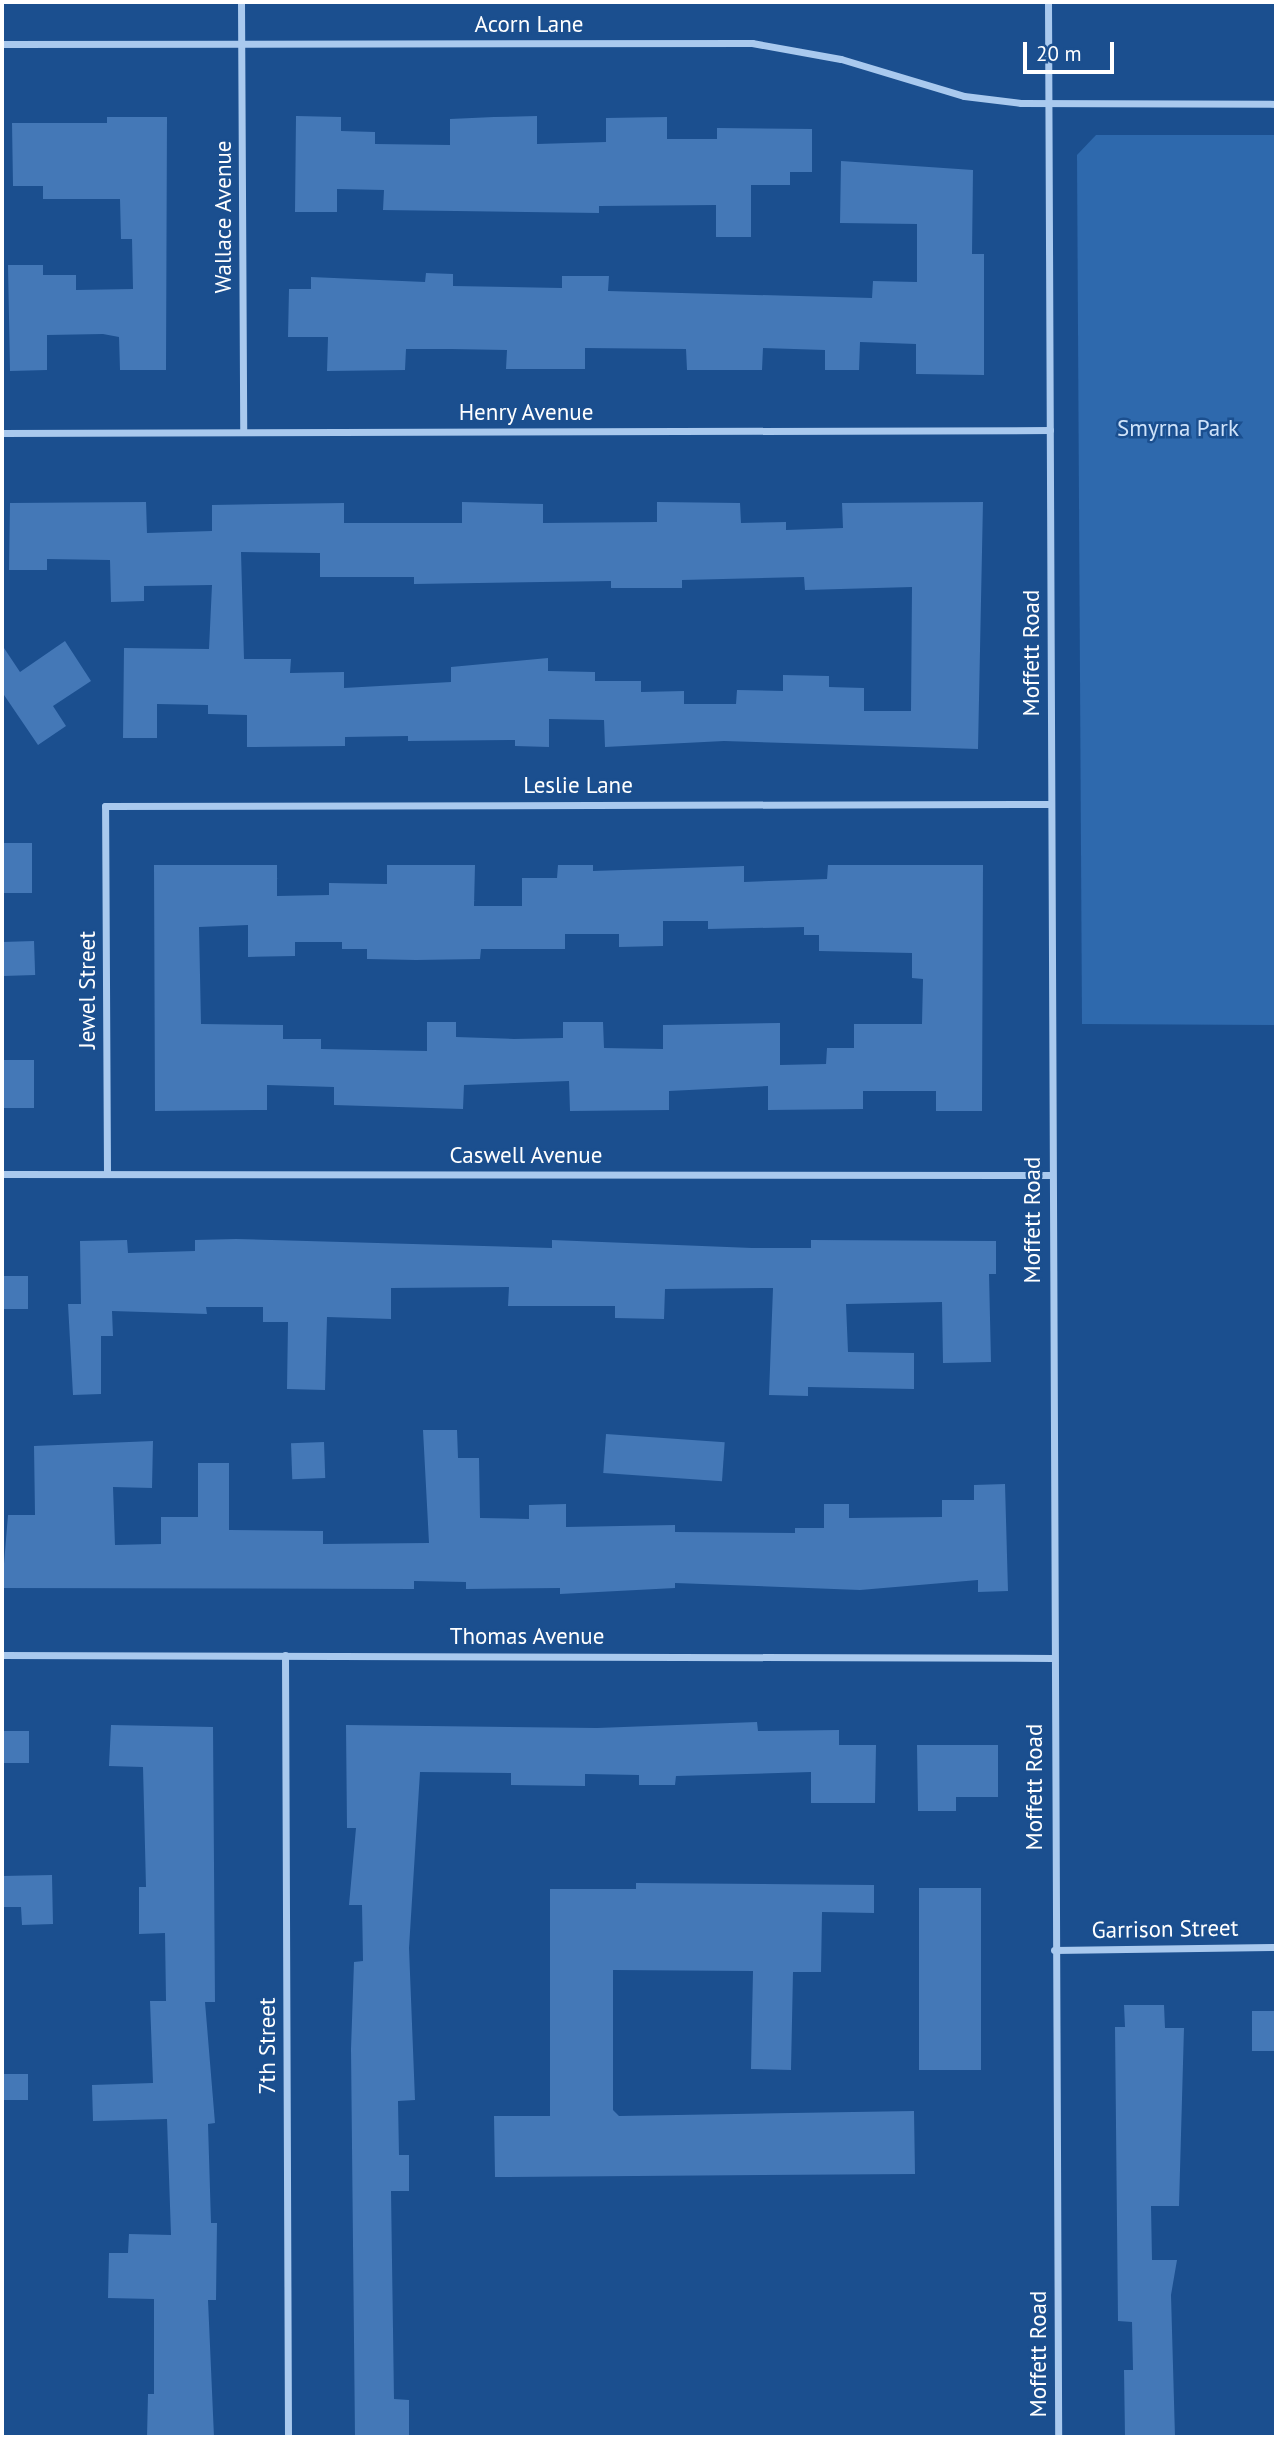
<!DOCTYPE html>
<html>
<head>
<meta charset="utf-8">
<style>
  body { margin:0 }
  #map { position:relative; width:1278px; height:2439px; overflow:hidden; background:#1b4f8f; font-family:"PT Sans",sans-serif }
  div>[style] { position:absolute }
  .green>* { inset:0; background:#2e69ad }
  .building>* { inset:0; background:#4478b7; transform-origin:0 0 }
  .street>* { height:7px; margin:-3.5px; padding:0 3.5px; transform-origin:3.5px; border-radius:3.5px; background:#a9c9ee }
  span { translate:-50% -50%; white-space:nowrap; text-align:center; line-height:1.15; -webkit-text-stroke:5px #1b4f8f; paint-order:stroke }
  .street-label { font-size:23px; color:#fff }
  .park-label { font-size:23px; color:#cfe3fa }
  .frame { position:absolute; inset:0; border:4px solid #fff; pointer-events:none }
  .scale { position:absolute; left:1023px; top:42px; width:91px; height:32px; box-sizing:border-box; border:4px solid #fff; border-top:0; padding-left:9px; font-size:21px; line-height:24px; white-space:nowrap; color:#fff; -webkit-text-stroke:5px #1b4f8f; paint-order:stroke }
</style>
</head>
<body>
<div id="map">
  <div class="green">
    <div style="clip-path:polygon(1096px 135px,1276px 135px,1276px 1025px,1082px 1024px,1077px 155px)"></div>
  </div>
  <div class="building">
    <div style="clip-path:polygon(296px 116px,341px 117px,341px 131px,375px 132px,375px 144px,450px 145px,450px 119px,494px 117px,537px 116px,537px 144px,606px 142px,606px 118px,667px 117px,667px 139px,717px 139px,717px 128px,812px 129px,812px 172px,790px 172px,790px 185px,751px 185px,751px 237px,716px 237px,716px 205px,599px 206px,599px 213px,383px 210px,384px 190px,337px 189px,337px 212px,295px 212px)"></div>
    <div style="clip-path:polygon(107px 117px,167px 117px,166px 370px,120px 370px,119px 337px,103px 334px,47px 335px,47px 370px,10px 371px,8px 265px,43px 265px,43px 275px,76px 275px,76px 290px,133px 289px,132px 239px,121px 239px,120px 199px,43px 199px,43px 186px,13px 186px,12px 123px,107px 123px)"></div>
    <div style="clip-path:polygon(841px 161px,973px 170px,972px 254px,984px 254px,984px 375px,916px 374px,916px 344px,860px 342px,859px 370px,825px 370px,825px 350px,763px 348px,762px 370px,687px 370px,686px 349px,585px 348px,585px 369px,506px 369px,507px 350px,451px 349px,406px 349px,405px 370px,327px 371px,328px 337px,288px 337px,289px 289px,311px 289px,311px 277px,425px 282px,426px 273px,453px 274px,453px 286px,562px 288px,562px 276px,609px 276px,608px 291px,872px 298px,873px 281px,917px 282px,917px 224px,840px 223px)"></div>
    <div style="clip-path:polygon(evenodd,146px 502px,147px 533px,212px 531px,212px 505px,344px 503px,344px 523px,462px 523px,462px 502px,543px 504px,543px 523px,657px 522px,657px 502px,740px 503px,741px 523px,786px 522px,786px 530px,843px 528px,842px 503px,983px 502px,978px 749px,724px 741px,605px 747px,604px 720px,549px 719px,549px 747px,515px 746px,515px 740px,408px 741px,408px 736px,345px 737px,345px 746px,247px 747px,247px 715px,208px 714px,208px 705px,157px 704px,157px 738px,123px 738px,124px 648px,209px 649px,212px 585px,144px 586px,144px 601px,111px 602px,110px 560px,47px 559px,47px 570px,9px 570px,10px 503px,146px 502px,241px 552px,320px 553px,320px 577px,414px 577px,414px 584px,611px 581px,611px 588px,682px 588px,682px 580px,804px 577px,805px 590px,912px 587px,911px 711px,864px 711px,864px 688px,829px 687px,829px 676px,783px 675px,783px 691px,737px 690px,736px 704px,684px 704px,684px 691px,641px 692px,641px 681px,595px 681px,595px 672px,548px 671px,548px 658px,451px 667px,451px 682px,344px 688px,344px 672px,290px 673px,291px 659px,244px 659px,241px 552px)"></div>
    <div style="clip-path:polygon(65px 641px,91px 681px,53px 706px,66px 726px,38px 745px,2px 692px,2px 645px,20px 672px)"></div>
    <div style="left:2px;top:843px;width:30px;height:50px"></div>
    <div style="clip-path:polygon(evenodd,154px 865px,277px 865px,277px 896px,329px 895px,329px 883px,387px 884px,387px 865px,475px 865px,474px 906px,522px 906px,522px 878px,557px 878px,558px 865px,593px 865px,593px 871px,744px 866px,744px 882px,827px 879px,828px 865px,983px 865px,982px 1111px,936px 1111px,936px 1091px,863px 1091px,863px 1109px,768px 1110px,768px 1086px,669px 1091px,669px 1110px,570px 1111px,569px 1081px,464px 1085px,463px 1109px,334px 1105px,334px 1087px,267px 1085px,267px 1110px,155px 1111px,154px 865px,663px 921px,708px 921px,708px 929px,804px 927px,804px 935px,819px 935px,819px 951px,912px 953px,912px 978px,923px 979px,922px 1024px,854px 1024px,854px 1048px,827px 1048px,826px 1064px,780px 1065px,780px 1023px,663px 1025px,663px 1049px,604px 1048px,603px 1022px,563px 1022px,563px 1038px,514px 1039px,456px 1037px,456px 1022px,427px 1022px,427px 1051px,321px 1049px,321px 1039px,283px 1039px,283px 1025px,201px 1024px,199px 927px,248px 925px,248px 957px,295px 956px,295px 942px,342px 942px,342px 949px,367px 949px,367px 959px,416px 960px,480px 959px,481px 949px,565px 949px,565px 934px,619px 934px,619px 947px,663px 946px,663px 921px)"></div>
    <div style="left:34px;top:941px;width:34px;height:32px;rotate:88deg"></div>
    <div style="left:2px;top:1060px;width:32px;height:48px"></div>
    <div style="clip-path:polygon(236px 1239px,552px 1248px,552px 1240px,752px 1248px,811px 1248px,811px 1240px,996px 1241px,996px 1274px,989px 1274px,991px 1362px,943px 1363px,942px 1302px,846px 1304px,848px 1352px,914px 1353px,914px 1389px,808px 1387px,808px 1396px,769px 1395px,773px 1288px,665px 1289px,664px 1319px,615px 1318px,615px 1306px,508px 1306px,509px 1287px,391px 1288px,391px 1319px,327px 1317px,325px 1390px,287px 1389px,288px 1322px,263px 1322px,263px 1307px,206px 1307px,207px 1314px,112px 1311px,113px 1336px,101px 1336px,101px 1394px,73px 1395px,68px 1304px,81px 1304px,80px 1241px,127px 1240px,128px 1253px,195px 1251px,195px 1240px)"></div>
    <div style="left:2px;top:1276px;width:26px;height:33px"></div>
    <div style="clip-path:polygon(423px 1430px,457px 1430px,458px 1458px,479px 1458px,480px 1518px,529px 1519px,529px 1505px,566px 1504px,566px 1527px,675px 1525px,675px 1532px,795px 1533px,795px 1528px,824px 1528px,824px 1504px,849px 1504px,849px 1518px,942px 1517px,942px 1500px,974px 1500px,974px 1485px,1005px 1484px,1008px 1591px,978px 1592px,978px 1580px,860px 1590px,675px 1583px,675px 1588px,560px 1594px,560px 1588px,466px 1589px,466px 1582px,414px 1581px,414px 1589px,2px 1588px,8px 1515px,35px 1515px,34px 1446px,153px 1441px,152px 1488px,113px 1487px,115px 1545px,161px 1544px,161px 1517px,198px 1517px,198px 1463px,229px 1463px,229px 1530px,323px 1531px,323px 1544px,429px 1543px)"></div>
    <div style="left:606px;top:1434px;width:119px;height:39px;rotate:4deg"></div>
    <div style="left:324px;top:1442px;width:36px;height:33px;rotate:88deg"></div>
    <div style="clip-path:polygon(757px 1722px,758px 1731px,839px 1730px,839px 1745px,876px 1745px,875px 1803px,811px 1803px,811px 1772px,676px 1776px,675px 1785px,639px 1785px,639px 1775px,585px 1774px,585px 1786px,511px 1785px,511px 1773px,420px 1772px,409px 1948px,415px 2100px,398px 2101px,399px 2155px,409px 2155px,409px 2191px,391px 2191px,394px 2399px,409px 2400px,409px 2437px,355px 2437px,351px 2049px,354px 1962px,363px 1961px,362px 1905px,349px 1905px,356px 1828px,347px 1828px,346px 1725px,597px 1728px)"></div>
    <div style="clip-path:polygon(111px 1725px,213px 1727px,215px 2002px,205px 2002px,215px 2123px,208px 2124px,211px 2223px,217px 2223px,216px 2300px,208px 2300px,214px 2437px,147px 2437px,148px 2394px,154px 2394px,154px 2299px,108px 2298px,109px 2253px,128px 2253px,129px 2234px,171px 2235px,167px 2119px,93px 2121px,92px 2085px,153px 2083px,150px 2001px,166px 2001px,165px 1933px,139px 1934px,139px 1887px,146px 1887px,143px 1767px,109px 1766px)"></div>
    <div style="left:2px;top:1731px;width:27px;height:32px"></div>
    <div style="clip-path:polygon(917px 1745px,998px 1745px,998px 1797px,956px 1797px,956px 1811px,918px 1811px)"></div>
    <div style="clip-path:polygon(52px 1875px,53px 1924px,22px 1925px,21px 1907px,2px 1907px,2px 1876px)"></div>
    <div style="clip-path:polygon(636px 1883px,874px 1885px,874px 1913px,822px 1912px,821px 1972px,793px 1972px,791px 2070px,751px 2069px,753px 1971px,613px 1970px,613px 2110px,619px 2116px,914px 2111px,915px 2174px,495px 2177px,494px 2116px,550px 2116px,550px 1889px,636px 1889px)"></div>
    <div style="left:919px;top:1888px;width:62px;height:182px"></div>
    <div style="clip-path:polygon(1124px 2005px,1164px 2005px,1165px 2028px,1184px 2028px,1179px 2206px,1151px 2206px,1152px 2260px,1177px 2260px,1171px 2295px,1175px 2437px,1125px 2437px,1124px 2370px,1133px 2370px,1132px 2322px,1118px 2321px,1115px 2027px,1125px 2027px)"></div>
    <div style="left:1252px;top:2011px;width:24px;height:40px"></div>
    <div style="left:28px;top:2074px;width:26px;height:26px;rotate:90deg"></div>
  </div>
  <div class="street">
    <div style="left:241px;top:2px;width:430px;rotate:89.7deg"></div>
    <div style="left:1048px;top:2px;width:2435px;rotate:89.76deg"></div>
    <div style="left:2px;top:44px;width:750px;rotate:-0.08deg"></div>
    <div style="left:752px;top:43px;width:90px;rotate:10.2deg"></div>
    <div style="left:841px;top:59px;width:128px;rotate:16.7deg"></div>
    <div style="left:964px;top:96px;width:57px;rotate:7deg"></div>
    <div style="left:1021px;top:103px;width:255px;rotate:0.2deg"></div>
    <div style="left:2px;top:433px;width:1048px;rotate:-0.16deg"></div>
    <div style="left:2px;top:1174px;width:1049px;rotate:0.05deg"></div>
    <div style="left:107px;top:1174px;width:368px;rotate:-90.3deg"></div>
    <div style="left:105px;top:806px;width:945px;rotate:-0.12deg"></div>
    <div style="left:2px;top:1655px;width:1051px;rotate:0.16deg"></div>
    <div style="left:285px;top:1655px;width:782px;rotate:89.78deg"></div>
    <div style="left:1054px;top:1950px;width:222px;rotate:-0.8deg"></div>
  </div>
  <div class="street-label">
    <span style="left:529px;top:24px">Acorn Lane</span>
    <span style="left:223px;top:217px;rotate:-90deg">Wallace Avenue</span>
    <span style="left:526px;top:412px">Henry Avenue</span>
    <span style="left:1031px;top:653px;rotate:-90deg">Moffett Road</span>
    <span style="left:578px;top:785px">Leslie Lane</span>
    <span style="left:87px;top:990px;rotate:-90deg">Jewel Street</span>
    <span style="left:526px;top:1155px">Caswell Avenue</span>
    <span style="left:1032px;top:1220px;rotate:-90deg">Moffett Road</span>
    <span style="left:527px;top:1636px">Thomas Avenue</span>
    <span style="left:1034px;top:1787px;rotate:-90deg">Moffett Road</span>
    <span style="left:1165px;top:1929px;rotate:-1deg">Garrison Street</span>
    <span style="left:267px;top:2046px;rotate:-90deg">7th Street</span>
    <span style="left:1038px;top:2354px;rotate:-90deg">Moffett Road</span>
  </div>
  <div class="park-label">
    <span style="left:1178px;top:428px">Smyrna Park</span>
  </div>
  <div class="frame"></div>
  <div class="scale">20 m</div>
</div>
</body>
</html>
